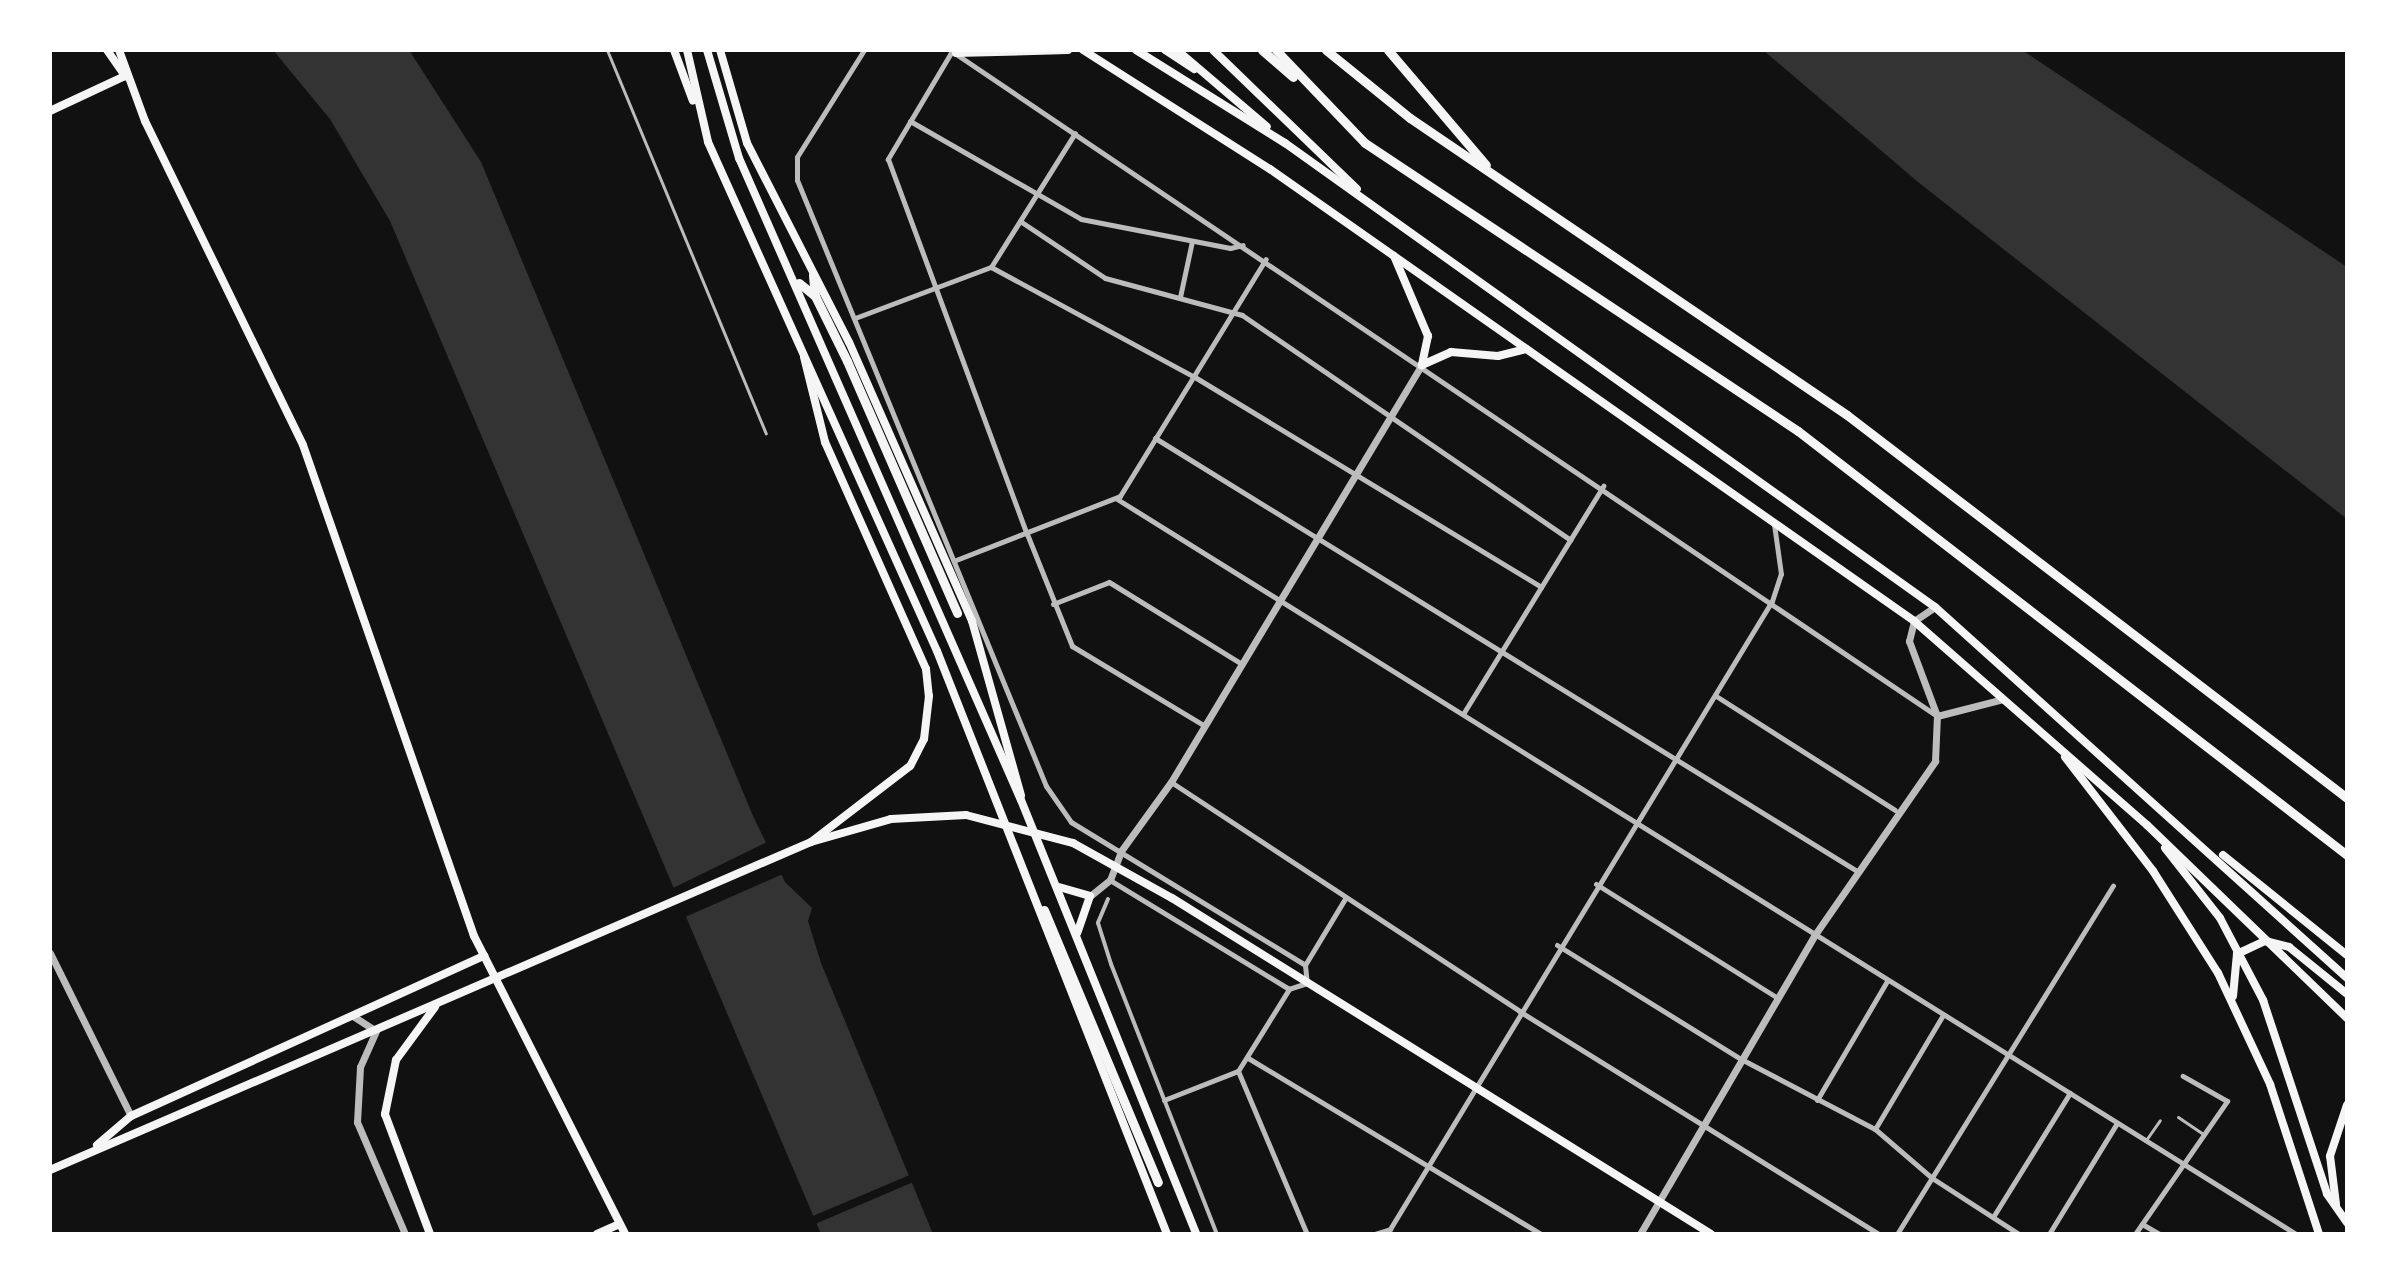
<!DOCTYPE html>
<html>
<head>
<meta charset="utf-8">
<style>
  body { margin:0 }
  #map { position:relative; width:2397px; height:1284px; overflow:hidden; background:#111; font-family:"Exo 2",sans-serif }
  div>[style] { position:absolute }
  .water>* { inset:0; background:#333 }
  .pier>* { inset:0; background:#111; transform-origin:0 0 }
  .service>* { height:3px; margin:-1.5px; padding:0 1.5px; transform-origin:1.5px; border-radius:1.5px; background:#bcbcbc }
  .pedestrian>* { height:4px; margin:-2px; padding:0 2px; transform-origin:2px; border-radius:2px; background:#bcbcbc }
  .minor>* { height:5px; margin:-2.5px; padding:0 2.5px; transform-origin:2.5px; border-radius:2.5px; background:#bcbcbc }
  .tertiary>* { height:7px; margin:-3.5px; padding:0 3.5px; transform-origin:3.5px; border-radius:3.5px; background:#bcbcbc }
  .secondary>* { height:8px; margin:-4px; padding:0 4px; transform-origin:4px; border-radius:4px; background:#f5f5f5 }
  .primary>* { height:8px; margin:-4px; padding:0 4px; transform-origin:4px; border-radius:4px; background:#f5f5f5 }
  .trunk>* { height:9px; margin:-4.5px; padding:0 4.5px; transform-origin:4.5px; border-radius:4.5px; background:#f5f5f5 }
  span { translate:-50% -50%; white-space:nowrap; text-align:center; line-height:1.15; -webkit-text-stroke:7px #fff; paint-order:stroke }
  .frame { position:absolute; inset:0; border:52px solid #fff; pointer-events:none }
</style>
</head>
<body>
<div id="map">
  <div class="water">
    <div style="clip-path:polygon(273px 50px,409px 50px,481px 162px,753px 816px,785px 882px,812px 908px,808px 921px,821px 963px,933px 1234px,821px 1234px,390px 221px,330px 119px)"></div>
    <div style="clip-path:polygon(1763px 50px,2022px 50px,2347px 267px,2347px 519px,1918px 182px)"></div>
  </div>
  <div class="pier">
    <div style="clip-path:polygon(769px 841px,785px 873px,683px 918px,671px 889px)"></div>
    <div style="left:912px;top:1174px;width:8px;height:112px;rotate:67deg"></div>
  </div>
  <div class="service">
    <div style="left:607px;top:50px;width:415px;rotate:67.5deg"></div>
    <div style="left:2178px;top:1117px;width:29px;rotate:34deg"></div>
    <div style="left:2146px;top:1140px;width:24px;rotate:-55deg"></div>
  </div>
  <div class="pedestrian">
    <div style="left:1108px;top:899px;width:26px;rotate:113deg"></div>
    <div style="left:1098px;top:923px;width:43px;rotate:72.4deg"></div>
    <div style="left:1111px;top:964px;width:290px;rotate:68.6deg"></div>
  </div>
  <div class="minor">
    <div style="left:864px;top:50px;width:126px;rotate:122.1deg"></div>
    <div style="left:797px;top:157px;width:23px;rotate:90deg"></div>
    <div style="left:797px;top:180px;width:655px;rotate:67.66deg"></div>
    <div style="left:1046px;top:786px;width:44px;rotate:55.2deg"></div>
    <div style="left:1071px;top:822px;width:274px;rotate:31.4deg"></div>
    <div style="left:1305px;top:965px;width:18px;rotate:84deg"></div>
    <div style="left:1307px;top:983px;width:19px;rotate:162deg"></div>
    <div style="left:1289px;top:989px;width:210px;rotate:-148.7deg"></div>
    <div style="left:950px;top:50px;width:1191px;rotate:34.01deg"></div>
    <div style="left:952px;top:51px;width:126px;rotate:120.7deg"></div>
    <div style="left:888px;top:159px;width:400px;rotate:69.7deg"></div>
    <div style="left:1027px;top:534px;width:121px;rotate:68.1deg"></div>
    <div style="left:1072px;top:646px;width:152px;rotate:31deg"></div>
    <div style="left:910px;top:121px;width:197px;rotate:29.8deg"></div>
    <div style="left:1081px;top:219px;width:152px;rotate:11deg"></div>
    <div style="left:1230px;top:248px;width:13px;rotate:-13deg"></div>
    <div style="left:1020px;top:221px;width:102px;rotate:33.8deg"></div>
    <div style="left:1105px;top:278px;width:142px;rotate:15.1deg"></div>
    <div style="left:1242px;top:315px;width:398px;rotate:34.4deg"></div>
    <div style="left:991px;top:267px;width:230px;rotate:28.4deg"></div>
    <div style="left:1193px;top:376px;width:407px;rotate:31.2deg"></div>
    <div style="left:1180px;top:297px;width:57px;rotate:-77.9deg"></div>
    <div style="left:855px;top:318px;width:145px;rotate:-20.6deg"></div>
    <div style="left:991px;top:267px;width:158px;rotate:-57.9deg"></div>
    <div style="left:1155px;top:438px;width:825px;rotate:31.67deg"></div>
    <div style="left:1117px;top:499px;width:1389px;rotate:31.94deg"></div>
    <div style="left:956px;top:560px;width:176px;rotate:-21.3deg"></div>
    <div style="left:1120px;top:496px;width:278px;rotate:-58.4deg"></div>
    <div style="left:1053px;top:604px;width:60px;rotate:-21.4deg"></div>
    <div style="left:1109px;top:582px;width:154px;rotate:31.7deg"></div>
    <div style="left:1716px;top:696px;width:212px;rotate:32.5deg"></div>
    <div style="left:1463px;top:714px;width:268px;rotate:-58.4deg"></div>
    <div style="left:1171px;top:782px;width:417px;rotate:33.3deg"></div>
    <div style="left:1519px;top:1011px;width:423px;rotate:31.8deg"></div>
    <div style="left:1596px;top:884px;width:215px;rotate:32.1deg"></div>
    <div style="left:1557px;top:945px;width:216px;rotate:31.8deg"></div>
    <div style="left:1741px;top:1059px;width:151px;rotate:27.6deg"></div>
    <div style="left:1875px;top:1129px;width:75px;rotate:40.7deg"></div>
    <div style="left:1932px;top:1178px;width:103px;rotate:32.8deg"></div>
    <div style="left:1305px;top:965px;width:79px;rotate:-58.9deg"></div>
    <div style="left:1248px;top:1058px;width:342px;rotate:31deg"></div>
    <div style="left:1238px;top:1071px;width:177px;rotate:67.1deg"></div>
    <div style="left:1164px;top:1100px;width:79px;rotate:-21.4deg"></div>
    <div style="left:1238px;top:1071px;width:97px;rotate:-58.1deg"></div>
    <div style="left:1817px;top:1100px;width:138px;rotate:-59.5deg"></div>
    <div style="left:1875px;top:1129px;width:133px;rotate:-59.2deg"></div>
    <div style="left:1993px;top:1217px;width:146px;rotate:-58.2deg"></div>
    <div style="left:2142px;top:1224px;width:20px;rotate:30deg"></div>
    <div style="left:1375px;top:1234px;width:16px;rotate:-18deg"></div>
    <div style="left:1390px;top:1229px;width:735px;rotate:-58.69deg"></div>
    <div style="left:1772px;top:601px;width:28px;rotate:-72deg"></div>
    <div style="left:1781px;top:574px;width:50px;rotate:-98deg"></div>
    <div style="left:1897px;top:1234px;width:410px;rotate:-58.2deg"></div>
    <div style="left:2049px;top:1234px;width:130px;rotate:-58.5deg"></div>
    <div style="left:2135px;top:1234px;width:162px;rotate:-55.3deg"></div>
    <div style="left:2227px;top:1101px;width:51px;rotate:-150.4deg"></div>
  </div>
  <div class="tertiary">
    <div style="left:1937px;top:716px;width:68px;rotate:-14.4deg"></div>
    <div style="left:1090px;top:896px;width:26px;rotate:-39deg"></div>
    <div style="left:1110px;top:880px;width:31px;rotate:-69deg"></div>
    <div style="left:1121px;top:851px;width:85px;rotate:-54.1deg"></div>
    <div style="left:1171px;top:782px;width:487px;rotate:-59deg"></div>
    <div style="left:50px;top:953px;width:182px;rotate:63.6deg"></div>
    <div style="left:353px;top:1016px;width:27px;rotate:33deg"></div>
    <div style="left:376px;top:1031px;width:39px;rotate:114deg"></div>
    <div style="left:360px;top:1067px;width:55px;rotate:93.1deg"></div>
    <div style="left:357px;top:1122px;width:122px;rotate:66.8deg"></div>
    <div style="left:1640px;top:1234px;width:345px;rotate:-59.7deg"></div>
    <div style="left:1814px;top:936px;width:213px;rotate:-55.3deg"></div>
    <div style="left:1935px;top:761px;width:45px;rotate:-87.5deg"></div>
    <div style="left:1937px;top:716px;width:80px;rotate:-110.5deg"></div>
    <div style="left:1909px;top:641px;width:21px;rotate:-76deg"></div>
    <div style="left:1914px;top:621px;width:25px;rotate:-34deg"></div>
  </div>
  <div class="secondary">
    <div style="left:107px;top:50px;width:32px;rotate:55deg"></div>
    <div style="left:119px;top:50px;width:76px;rotate:69.9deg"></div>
    <div style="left:145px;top:121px;width:360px;rotate:64deg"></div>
    <div style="left:303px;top:445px;width:520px;rotate:70.8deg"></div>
    <div style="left:474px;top:936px;width:334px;rotate:63.1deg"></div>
    <div style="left:50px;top:111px;width:83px;rotate:-25deg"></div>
    <div style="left:97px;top:1145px;width:45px;rotate:-40.5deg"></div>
    <div style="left:131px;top:1116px;width:388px;rotate:-24.4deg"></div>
    <div style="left:50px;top:1170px;width:829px;rotate:-23.32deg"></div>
    <div style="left:811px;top:842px;width:83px;rotate:-16deg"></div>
    <div style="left:891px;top:819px;width:75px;rotate:-3.1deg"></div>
    <div style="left:966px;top:815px;width:111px;rotate:14.7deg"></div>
    <div style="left:1073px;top:843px;width:113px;rotate:29.1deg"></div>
    <div style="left:1172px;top:898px;width:635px;rotate:31.94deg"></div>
    <div style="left:430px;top:1234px;width:128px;rotate:-110.6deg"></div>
    <div style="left:385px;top:1114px;width:55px;rotate:-78.5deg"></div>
    <div style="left:396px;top:1060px;width:66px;rotate:-53.7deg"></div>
    <div style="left:597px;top:1234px;width:24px;rotate:-24deg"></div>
  </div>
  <div class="primary">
    <div style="left:674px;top:50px;width:54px;rotate:69.6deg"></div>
    <div style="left:687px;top:50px;width:94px;rotate:77.1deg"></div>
    <div style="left:708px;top:142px;width:558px;rotate:65.78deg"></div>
    <div style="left:937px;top:651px;width:627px;rotate:68.47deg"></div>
    <div style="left:707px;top:50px;width:113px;rotate:73.5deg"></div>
    <div style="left:739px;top:158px;width:701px;rotate:66.29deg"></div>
    <div style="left:1021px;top:800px;width:468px;rotate:68deg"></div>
    <div style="left:720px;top:50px;width:97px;rotate:73.8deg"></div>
    <div style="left:747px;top:143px;width:224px;rotate:62.9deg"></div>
    <div style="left:849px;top:342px;width:305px;rotate:66.2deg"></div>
    <div style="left:972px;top:621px;width:181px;rotate:74.3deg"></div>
    <div style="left:1083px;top:50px;width:222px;rotate:32.5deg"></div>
    <div style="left:1270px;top:169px;width:787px;rotate:35.06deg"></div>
    <div style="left:1914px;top:621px;width:310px;rotate:41.2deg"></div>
    <div style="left:2147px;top:825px;width:278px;rotate:44deg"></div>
    <div style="left:1136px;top:50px;width:176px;rotate:32deg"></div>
    <div style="left:1285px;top:143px;width:799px;rotate:35.52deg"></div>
    <div style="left:1935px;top:607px;width:554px;rotate:42deg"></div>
    <div style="left:1165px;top:50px;width:35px;rotate:33deg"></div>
    <div style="left:1177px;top:50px;width:118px;rotate:40.5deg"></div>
    <div style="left:1213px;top:50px;width:200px;rotate:44deg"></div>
    <div style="left:956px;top:53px;width:112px;rotate:-1.5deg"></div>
    <div style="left:1394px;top:256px;width:87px;rotate:67deg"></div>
    <div style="left:1428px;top:336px;width:30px;rotate:102deg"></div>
    <div style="left:804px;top:357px;width:88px;rotate:76.1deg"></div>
    <div style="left:825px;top:442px;width:248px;rotate:66deg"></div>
    <div style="left:926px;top:669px;width:27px;rotate:84deg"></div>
    <div style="left:929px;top:696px;width:43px;rotate:96.6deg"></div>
    <div style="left:924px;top:739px;width:30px;rotate:117deg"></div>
    <div style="left:910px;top:766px;width:125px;rotate:142.5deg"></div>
    <div style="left:1422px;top:365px;width:32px;rotate:-24deg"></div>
    <div style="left:1451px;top:352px;width:47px;rotate:4.9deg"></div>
    <div style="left:1498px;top:356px;width:29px;rotate:-14deg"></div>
    <div style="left:2065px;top:757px;width:144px;rotate:52.3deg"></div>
    <div style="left:2153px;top:871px;width:121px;rotate:57.5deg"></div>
    <div style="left:2218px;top:973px;width:123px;rotate:64.9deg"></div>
    <div style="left:2270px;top:1084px;width:158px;rotate:71.9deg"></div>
    <div style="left:2165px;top:848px;width:89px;rotate:51.8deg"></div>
    <div style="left:2220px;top:918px;width:93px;rotate:62.3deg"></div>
    <div style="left:2263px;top:1000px;width:204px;rotate:71.7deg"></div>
    <div style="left:2327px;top:1194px;width:35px;rotate:55deg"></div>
    <div style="left:2223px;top:855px;width:159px;rotate:38.9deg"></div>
    <div style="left:1059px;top:887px;width:32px;rotate:16deg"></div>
    <div style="left:1090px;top:896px;width:39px;rotate:109deg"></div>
    <div style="left:2233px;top:996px;width:42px;rotate:-84.6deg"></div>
    <div style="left:2237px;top:954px;width:31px;rotate:-25deg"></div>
    <div style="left:2265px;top:941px;width:25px;rotate:14deg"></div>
    <div style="left:2289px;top:947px;width:75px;rotate:39deg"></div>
    <div style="left:2336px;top:1204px;width:48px;rotate:-97.1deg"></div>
    <div style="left:2330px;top:1156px;width:54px;rotate:-71.6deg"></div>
  </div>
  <div class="trunk">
    <div style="left:1262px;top:50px;width:41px;rotate:41.1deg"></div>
    <div style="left:1276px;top:50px;width:129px;rotate:46.3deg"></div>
    <div style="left:1365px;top:143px;width:520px;rotate:33.63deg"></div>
    <div style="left:1798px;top:431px;width:694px;rotate:37.68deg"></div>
    <div style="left:1326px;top:50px;width:108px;rotate:39deg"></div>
    <div style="left:1410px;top:118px;width:528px;rotate:34.2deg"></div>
    <div style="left:1847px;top:415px;width:630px;rotate:37.45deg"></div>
    <div style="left:1388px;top:50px;width:151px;rotate:49.6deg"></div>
    <div style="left:813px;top:275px;width:21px;rotate:85deg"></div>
    <div style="left:799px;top:283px;width:21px;rotate:39deg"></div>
    <div style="left:815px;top:296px;width:72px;rotate:63.8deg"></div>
    <div style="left:847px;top:361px;width:275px;rotate:66.4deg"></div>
    <div style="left:1044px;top:910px;width:295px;rotate:67.3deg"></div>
  </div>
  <div class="frame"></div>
</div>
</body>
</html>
